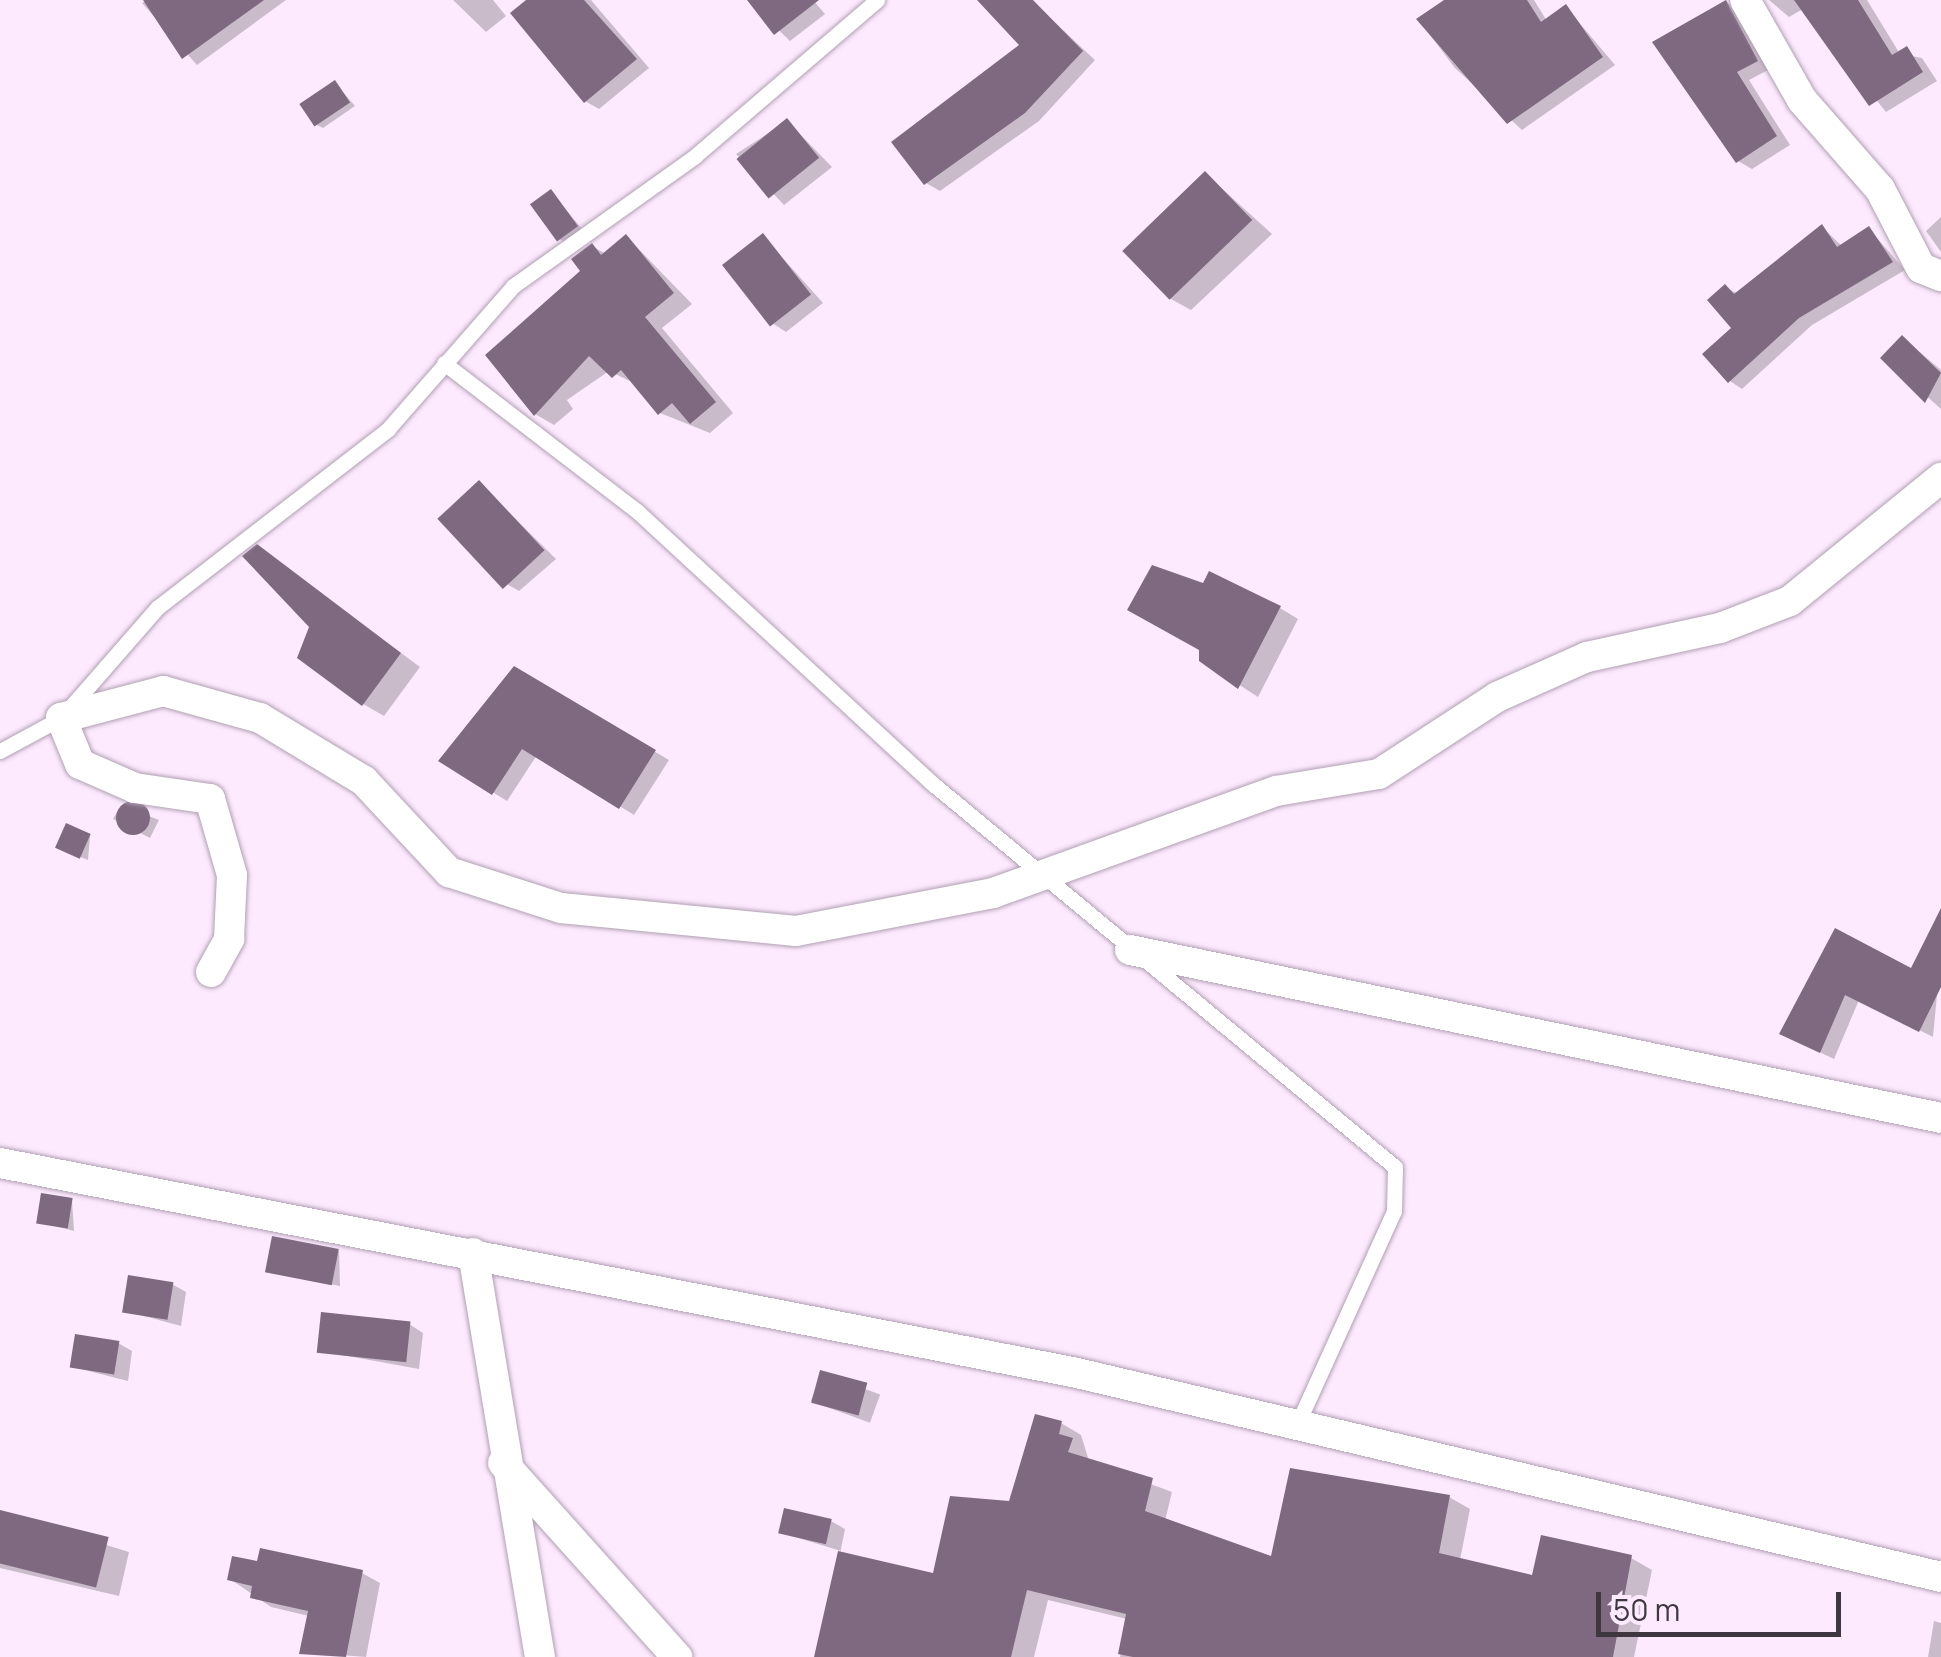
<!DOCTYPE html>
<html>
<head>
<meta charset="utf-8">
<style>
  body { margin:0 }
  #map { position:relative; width:1941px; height:1657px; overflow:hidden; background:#fdeafe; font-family:Manrope,sans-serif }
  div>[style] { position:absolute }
  .shadow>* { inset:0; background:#0003; transform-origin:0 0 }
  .building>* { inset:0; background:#7e6980; transform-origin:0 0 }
  .round { border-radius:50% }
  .roads { filter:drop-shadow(0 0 2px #b09fb2) drop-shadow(0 0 2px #b09fb2) }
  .service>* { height:15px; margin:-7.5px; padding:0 7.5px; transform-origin:7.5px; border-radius:7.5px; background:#fff }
  .minor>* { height:30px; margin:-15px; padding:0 15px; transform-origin:15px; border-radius:15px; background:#fff }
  span { translate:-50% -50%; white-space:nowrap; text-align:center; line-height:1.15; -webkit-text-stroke:10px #fdeafe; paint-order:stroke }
  .scale { position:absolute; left:1596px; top:1592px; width:245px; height:45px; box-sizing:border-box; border:5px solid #3e373f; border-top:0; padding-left:12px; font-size:30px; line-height:35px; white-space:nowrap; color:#3e373f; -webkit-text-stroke:8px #fdeafe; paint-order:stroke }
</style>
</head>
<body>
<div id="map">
  <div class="shadow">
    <div style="clip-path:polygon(286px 0,197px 65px,142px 3px,147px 0)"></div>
    <div style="clip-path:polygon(453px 0,493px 0,506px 16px,486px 32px)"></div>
    <div style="clip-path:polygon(530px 0,591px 0,649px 68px,599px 109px,585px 101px)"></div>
    <div style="clip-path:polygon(748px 0,813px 0,825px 14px,790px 41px)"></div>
    <div style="clip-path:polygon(981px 0,1031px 0,1095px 60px,1039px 121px,940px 191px,926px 183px,1023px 46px)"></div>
    <div style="clip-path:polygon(1448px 0,1534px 0,1547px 21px,1566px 7px,1615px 65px,1522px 130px,1454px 67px,1419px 20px)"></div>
    <div style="clip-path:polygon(1769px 0,1867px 0,1900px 54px,1922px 58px,1937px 81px,1886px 112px,1803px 9px,1789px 17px)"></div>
    <div style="clip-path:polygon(1726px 2px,1740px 10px,1770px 69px,1749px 80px,1790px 145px,1752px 169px,1738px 161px)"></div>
    <div style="clip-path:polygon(335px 83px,355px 106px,323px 128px,317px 125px)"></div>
    <div style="clip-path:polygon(787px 121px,832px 167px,784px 205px,736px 154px)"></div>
    <div style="clip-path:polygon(1206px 174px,1272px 234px,1191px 310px,1169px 298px)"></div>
    <div style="clip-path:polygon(551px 192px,583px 230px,565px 242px,559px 239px)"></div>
    <div style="clip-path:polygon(1941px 217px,1941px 252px,1926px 231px)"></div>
    <div style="clip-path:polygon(1822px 227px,1843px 247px,1869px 229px,1905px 270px,1812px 325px,1742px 389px,1730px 381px,1735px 328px,1725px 287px,1738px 294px)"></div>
    <div style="clip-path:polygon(763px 236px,823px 303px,786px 332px,772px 323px)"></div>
    <div style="clip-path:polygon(627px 237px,692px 304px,662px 328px,733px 413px,710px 433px,660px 413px,636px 384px,609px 371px,567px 400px,573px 409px,554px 425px,535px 414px,592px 246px,606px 254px)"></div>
    <div style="clip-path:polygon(1903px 338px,1941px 370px,1941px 409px,1883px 358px)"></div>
    <div style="clip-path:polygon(479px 483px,556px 559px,519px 591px,505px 583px)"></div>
    <div style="clip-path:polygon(258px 547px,420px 667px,384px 716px,363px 704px)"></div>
    <div style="clip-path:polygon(1280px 608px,1298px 619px,1258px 697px,1201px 660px)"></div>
    <div style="clip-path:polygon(514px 669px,669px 760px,634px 815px,537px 755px,507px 801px,442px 761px)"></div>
    <div style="clip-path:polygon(121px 805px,159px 820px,150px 838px,113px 819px)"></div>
    <div style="clip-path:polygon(90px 836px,88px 860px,65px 851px)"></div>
    <div style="clip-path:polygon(1836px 931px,1912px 971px,1941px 953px,1933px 1037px,1859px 1000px,1834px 1059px,1796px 1041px)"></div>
    <div style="clip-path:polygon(72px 1200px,74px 1231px,39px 1222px)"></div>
    <div style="clip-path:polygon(339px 1251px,340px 1286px,269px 1272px)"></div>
    <div style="clip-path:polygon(172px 1284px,186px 1292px,181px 1326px,125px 1311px)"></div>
    <div style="clip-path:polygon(409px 1324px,423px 1333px,419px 1369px,320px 1351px)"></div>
    <div style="clip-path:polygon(118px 1343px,132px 1351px,128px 1381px,73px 1367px)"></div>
    <div style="left:821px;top:1373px;width:63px;height:30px;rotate:20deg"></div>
    <div style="clip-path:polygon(1061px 1423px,1081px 1435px,1089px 1461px,1172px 1492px,1165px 1521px,1272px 1559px,1449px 1497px,1470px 1509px,1460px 1560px,1534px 1578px,1631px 1558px,1652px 1570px,1634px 1657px,1120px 1657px,1127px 1619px,1048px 1600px,1034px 1657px,817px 1657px,841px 1551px,782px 1533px,831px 1521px,845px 1529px,840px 1554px,935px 1576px,1010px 1504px)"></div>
    <div style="clip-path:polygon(0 1512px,129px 1552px,119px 1596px,0 1568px)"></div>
    <div style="clip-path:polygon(259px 1564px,362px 1573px,380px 1583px,366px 1657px,302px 1652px,309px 1616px,271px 1607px,230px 1579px)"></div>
    <div style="clip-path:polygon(1934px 1621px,1941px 1623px,1941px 1657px,1928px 1657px)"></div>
  </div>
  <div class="building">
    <div style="clip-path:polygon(143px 0,264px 0,182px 59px)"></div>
    <div style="clip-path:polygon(526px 0,584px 0,637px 59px,584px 103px,510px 13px)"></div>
    <div style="clip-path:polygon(747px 0,819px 0,774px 35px)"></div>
    <div style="clip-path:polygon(977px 0,1033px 0,1083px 51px,1025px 113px,924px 185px,891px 142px,1019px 45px)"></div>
    <div style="clip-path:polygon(1444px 0,1527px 0,1541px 22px,1566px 4px,1603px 57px,1507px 124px,1416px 19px)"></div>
    <div style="clip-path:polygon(1726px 0,1758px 61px,1737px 72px,1777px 136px,1736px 163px,1652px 42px)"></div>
    <div style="clip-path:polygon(1794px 0,1858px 0,1892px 55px,1907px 46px,1923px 72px,1869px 106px)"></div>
    <div style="left:335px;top:80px;width:27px;height:43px;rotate:56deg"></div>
    <div style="left:787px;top:118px;width:51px;height:65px;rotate:51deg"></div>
    <div style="left:1205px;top:171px;width:68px;height:115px;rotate:46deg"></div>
    <div style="left:551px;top:189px;width:46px;height:26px;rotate:54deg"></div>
    <div style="clip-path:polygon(1822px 224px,1837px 247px,1869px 226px,1893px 262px,1799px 318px,1728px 383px,1702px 354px,1731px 328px,1707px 300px,1725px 284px,1734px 294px)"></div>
    <div style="left:763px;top:233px;width:78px;height:52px;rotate:52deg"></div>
    <div style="clip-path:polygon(626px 234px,674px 293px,645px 317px,716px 402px,690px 424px,672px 403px,658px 415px,621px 370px,612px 378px,589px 356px,534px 416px,485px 355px,580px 271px,571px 259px,592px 243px,601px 255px)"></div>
    <div style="clip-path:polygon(1902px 335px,1941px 373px,1925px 403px,1880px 358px)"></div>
    <div style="left:479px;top:480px;width:96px;height:57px;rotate:47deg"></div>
    <div style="clip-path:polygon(257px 544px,401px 653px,362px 706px,297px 658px,309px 627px,242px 556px)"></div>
    <div style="clip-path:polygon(1152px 565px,1203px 583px,1209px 571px,1281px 606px,1238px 689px,1199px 661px,1199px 650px,1127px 610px)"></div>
    <div style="clip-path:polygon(514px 666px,656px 750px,619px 809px,522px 749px,492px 795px,438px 761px)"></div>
    <div class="round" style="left:116px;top:801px;width:34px;height:34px"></div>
    <div style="left:66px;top:823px;width:27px;height:27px;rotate:24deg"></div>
    <div style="clip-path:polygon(1941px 908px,1941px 987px,1919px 1032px,1845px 995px,1820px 1053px,1779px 1034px,1835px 928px,1911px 968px)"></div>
    <div style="left:41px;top:1193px;width:32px;height:31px;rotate:9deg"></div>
    <div style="left:272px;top:1236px;width:68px;height:37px;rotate:11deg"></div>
    <div style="left:128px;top:1275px;width:46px;height:38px;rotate:9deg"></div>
    <div style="left:321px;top:1312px;width:90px;height:41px;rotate:6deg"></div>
    <div style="left:75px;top:1334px;width:45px;height:34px;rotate:9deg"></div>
    <div style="left:820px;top:1370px;width:49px;height:34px;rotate:15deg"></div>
    <div style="clip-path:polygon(1035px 1414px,1062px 1421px,1059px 1434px,1073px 1438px,1068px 1452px,1153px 1478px,1145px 1511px,1271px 1556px,1290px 1468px,1450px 1495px,1439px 1553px,1532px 1575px,1541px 1535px,1632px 1555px,1613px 1657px,1133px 1657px,1118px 1654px,1126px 1614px,1027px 1590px,1011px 1657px,814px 1657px,838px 1551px,933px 1573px,950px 1496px,1009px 1501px)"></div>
    <div style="left:784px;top:1508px;width:49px;height:26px;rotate:13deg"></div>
    <div style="left:0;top:1510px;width:112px;height:52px;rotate:14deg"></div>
    <div style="clip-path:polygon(260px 1548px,363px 1570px,346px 1657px,299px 1654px,308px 1611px,250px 1598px,252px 1586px,227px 1580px,232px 1556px,257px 1561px)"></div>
  </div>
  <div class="roads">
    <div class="service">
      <div style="left:444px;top:363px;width:243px;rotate:37.5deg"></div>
      <div style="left:637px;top:511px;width:403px;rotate:42.7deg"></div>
      <div style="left:933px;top:784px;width:600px;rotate:39.66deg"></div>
      <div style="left:1395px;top:1167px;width:44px;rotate:91.3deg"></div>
      <div style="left:1394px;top:1211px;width:235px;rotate:114.4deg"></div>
      <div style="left:0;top:751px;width:69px;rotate:-28.4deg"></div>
      <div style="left:61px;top:718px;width:147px;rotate:-48.9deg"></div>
      <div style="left:158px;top:607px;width:291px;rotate:-37.7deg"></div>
      <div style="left:388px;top:429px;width:190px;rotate:-48.8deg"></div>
      <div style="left:513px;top:286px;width:224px;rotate:-35.5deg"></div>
      <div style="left:695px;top:156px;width:240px;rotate:-40.6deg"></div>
    </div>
    <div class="minor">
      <div style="left:1745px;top:0;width:115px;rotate:60.3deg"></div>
      <div style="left:1802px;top:100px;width:118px;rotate:48.8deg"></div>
      <div style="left:1880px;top:189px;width:89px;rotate:62.6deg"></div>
      <div style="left:1921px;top:268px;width:22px;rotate:22deg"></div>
      <div style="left:1130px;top:950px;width:828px;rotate:11.7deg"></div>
      <div style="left:211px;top:972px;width:38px;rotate:-61deg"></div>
      <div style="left:229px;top:939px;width:64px;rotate:-87.3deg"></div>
      <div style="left:232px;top:875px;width:79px;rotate:-106.1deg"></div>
      <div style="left:210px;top:799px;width:76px;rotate:-171.7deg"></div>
      <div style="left:135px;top:788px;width:60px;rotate:-156.4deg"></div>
      <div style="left:80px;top:764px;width:50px;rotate:-112.4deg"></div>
      <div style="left:61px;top:718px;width:106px;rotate:-14.8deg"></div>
      <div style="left:163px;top:691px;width:101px;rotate:15.6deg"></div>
      <div style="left:260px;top:718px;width:122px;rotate:31.2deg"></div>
      <div style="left:364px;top:781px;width:125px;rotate:47deg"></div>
      <div style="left:449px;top:872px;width:118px;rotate:17.8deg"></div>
      <div style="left:561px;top:908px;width:236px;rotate:5.6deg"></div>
      <div style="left:796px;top:931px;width:201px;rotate:-10.9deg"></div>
      <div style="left:993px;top:893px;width:301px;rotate:-19.8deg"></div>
      <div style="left:1276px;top:791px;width:104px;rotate:-9.4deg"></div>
      <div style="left:1379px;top:774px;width:141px;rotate:-33.1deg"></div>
      <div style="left:1497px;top:697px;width:98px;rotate:-24deg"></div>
      <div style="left:1587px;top:657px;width:136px;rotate:-12.3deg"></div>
      <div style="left:1720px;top:628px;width:75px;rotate:-21.1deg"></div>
      <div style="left:1790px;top:601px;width:195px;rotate:-39.2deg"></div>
      <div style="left:0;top:1163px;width:1097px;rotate:11.03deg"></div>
      <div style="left:1077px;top:1373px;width:888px;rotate:13.28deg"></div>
      <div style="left:473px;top:1253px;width:410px;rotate:80.6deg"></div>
      <div style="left:503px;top:1463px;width:261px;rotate:48.1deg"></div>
    </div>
  </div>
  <div class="scale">50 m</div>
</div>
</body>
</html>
